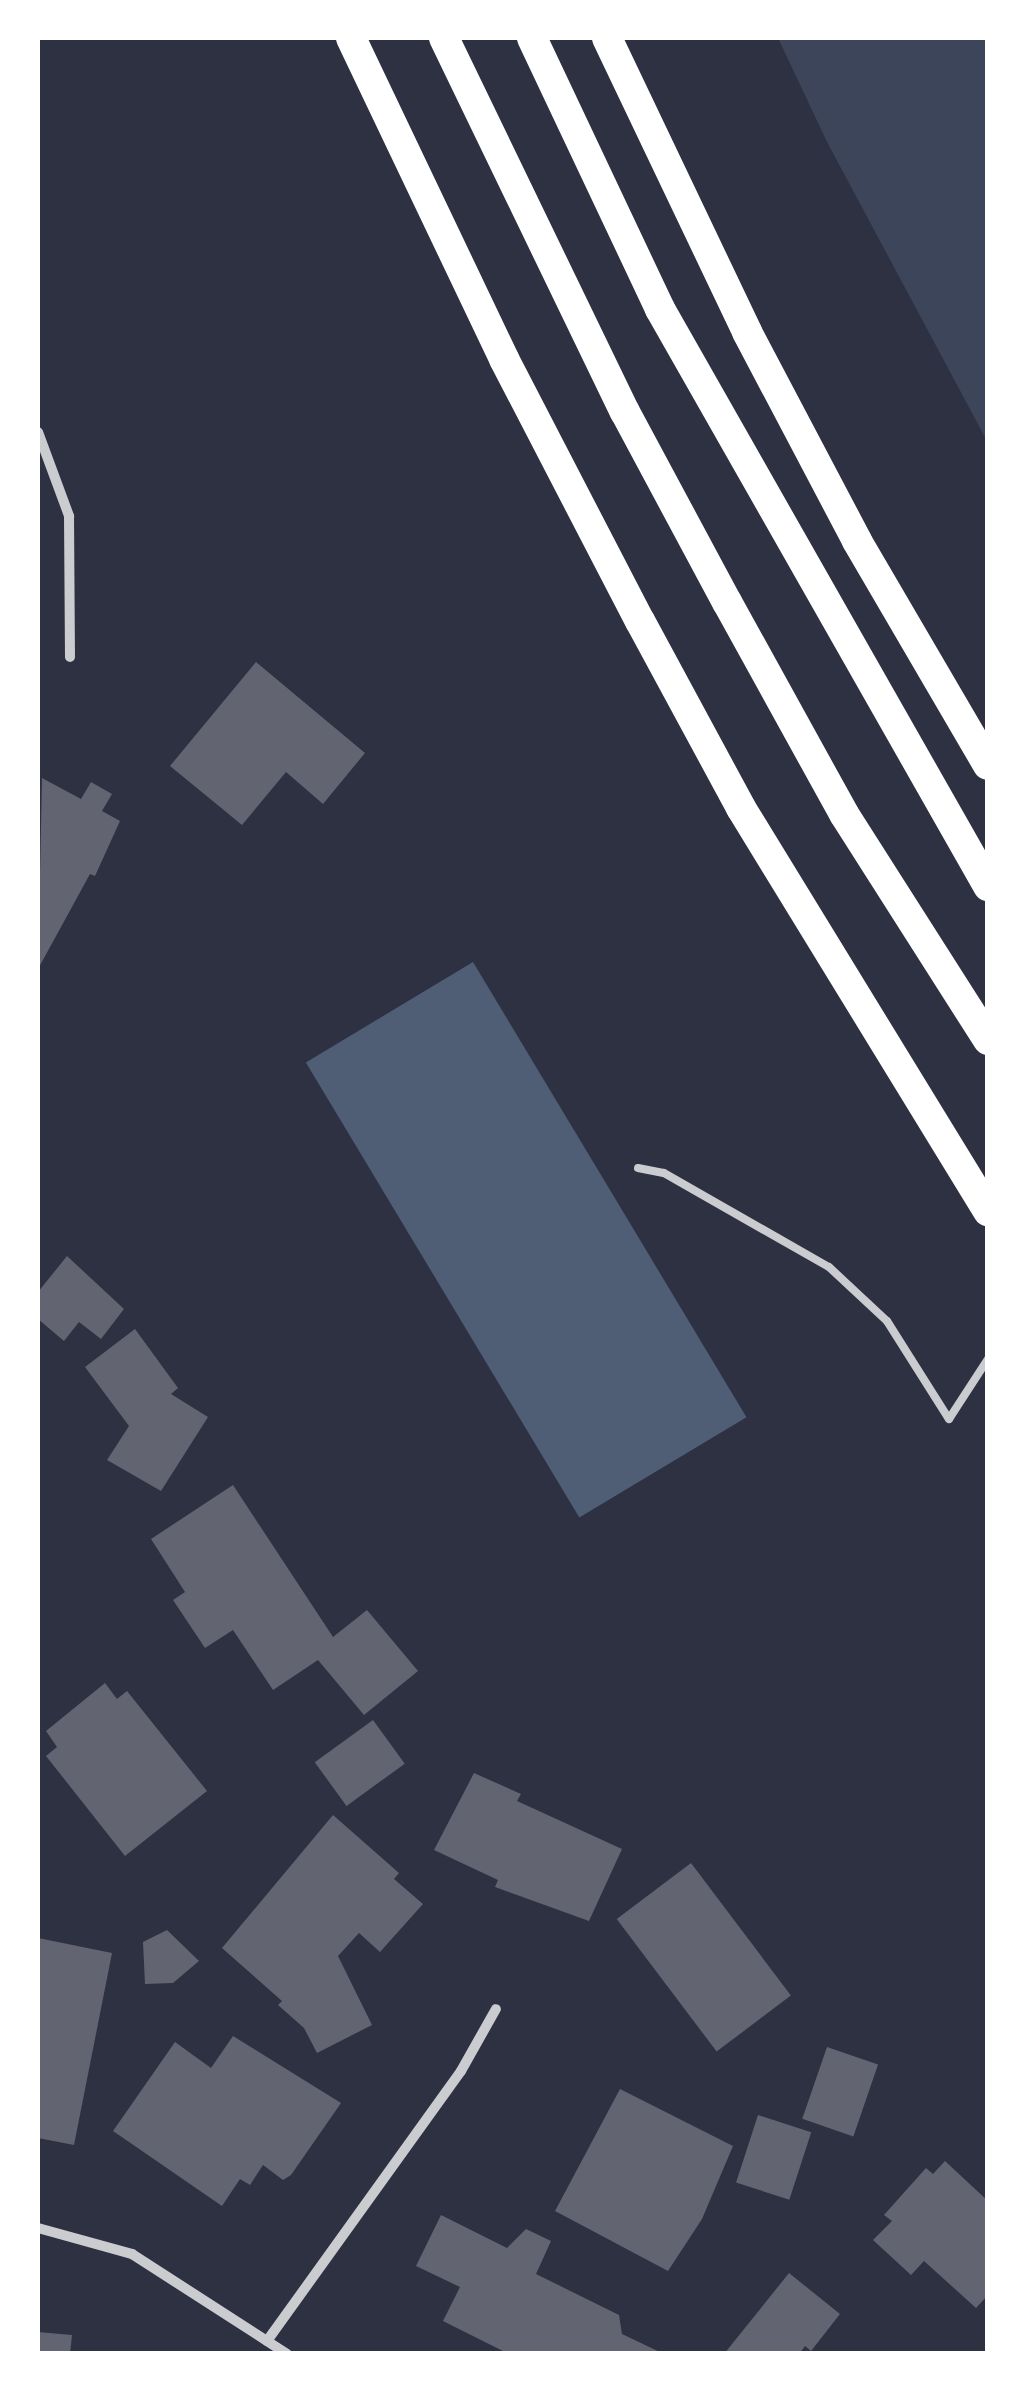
<!DOCTYPE html>
<html>
<head>
<meta charset="utf-8">
<style>
  body { margin:0 }
  #map { position:relative; width:1025px; height:2391px; overflow:hidden; background:#2d3142; font-family:"Asap Condensed",sans-serif }
  div>[style] { position:absolute }
  .green>* { inset:0; background:#3c4559 }
  .water>* { inset:0; background:#4f5d75; transform-origin:0 0 }
  .building>* { inset:0; background:#626471; transform-origin:0 0 }
  .service>* { height:8px; margin:-4px; padding:0 4px; transform-origin:4px; border-radius:4px; background:#caccd0 }
  .minor>* { height:10px; margin:-5px; padding:0 5px; transform-origin:5px; border-radius:5px; background:#caccd0 }
  .motorway>* { height:30px; margin:-15px; padding:0 15px; transform-origin:15px; border-radius:15px; background:#fff }
  span { translate:-50% -50%; white-space:nowrap; text-align:center; line-height:1.15; -webkit-text-stroke:10px #fff; paint-order:stroke }
  .frame { position:absolute; inset:0; border:40px solid #fff; pointer-events:none }
</style>
</head>
<body>
<div id="map">
  <div class="green">
    <div style="clip-path:polygon(778px 38px,987px 38px,987px 441px,827px 142px)"></div>
  </div>
  <div class="water">
    <div style="left:473px;top:962px;width:531px;height:195px;rotate:59deg"></div>
  </div>
  <div class="building">
    <div style="clip-path:polygon(256px 662px,365px 753px,323px 804px,286px 772px,242px 825px,170px 766px)"></div>
    <div style="clip-path:polygon(42px 778px,81px 799px,91px 782px,112px 794px,102px 811px,120px 821px,95px 876px,90px 874px,38px 969px)"></div>
    <div style="clip-path:polygon(67px 1256px,124px 1309px,101px 1339px,79px 1322px,64px 1341px,38px 1319px,38px 1292px)"></div>
    <div style="clip-path:polygon(135px 1329px,178px 1388px,171px 1394px,208px 1417px,161px 1491px,107px 1460px,129px 1426px,85px 1367px)"></div>
    <div style="clip-path:polygon(233px 1485px,333px 1637px,367px 1610px,418px 1671px,364px 1715px,318px 1660px,273px 1690px,233px 1630px,205px 1648px,173px 1600px,185px 1592px,151px 1539px)"></div>
    <div style="clip-path:polygon(105px 1683px,117px 1699px,127px 1691px,207px 1791px,125px 1856px,46px 1756px,57px 1747px,46px 1731px)"></div>
    <div style="left:373px;top:1720px;width:54px;height:72px;rotate:54deg"></div>
    <div style="clip-path:polygon(474px 1773px,521px 1794px,517px 1801px,622px 1849px,589px 1921px,495px 1887px,498px 1880px,434px 1850px)"></div>
    <div style="clip-path:polygon(333px 1815px,399px 1873px,394px 1879px,423px 1904px,380px 1952px,359px 1933px,338px 1956px,372px 2025px,317px 2053px,304px 2028px,278px 2005px,282px 2001px,222px 1948px)"></div>
    <div style="left:691px;top:1863px;width:166px;height:93px;rotate:53deg"></div>
    <div style="clip-path:polygon(167px 1930px,199px 1961px,173px 1983px,145px 1984px,143px 1942px)"></div>
    <div style="clip-path:polygon(38px 1938px,112px 1953px,74px 2145px,38px 2138px)"></div>
    <div style="clip-path:polygon(233px 2036px,341px 2103px,291px 2175px,283px 2180px,263px 2165px,250px 2185px,240px 2179px,222px 2206px,113px 2131px,175px 2042px,211px 2068px)"></div>
    <div style="left:827px;top:2047px;width:54px;height:76px;rotate:19deg"></div>
    <div style="clip-path:polygon(620px 2089px,733px 2146px,702px 2219px,668px 2271px,555px 2211px)"></div>
    <div style="left:758px;top:2115px;width:56px;height:71px;rotate:18deg"></div>
    <div style="clip-path:polygon(945px 2161px,988px 2201px,988px 2295px,976px 2308px,924px 2261px,911px 2275px,873px 2240px,892px 2221px,884px 2215px,926px 2168px,933px 2174px)"></div>
    <div style="clip-path:polygon(441px 2215px,507px 2248px,526px 2229px,551px 2241px,536px 2274px,619px 2315px,622px 2334px,664px 2354px,509px 2354px,443px 2321px,460px 2287px,416px 2266px)"></div>
    <div style="clip-path:polygon(789px 2273px,840px 2314px,811px 2351px,805px 2346px,799px 2354px,724px 2354px)"></div>
    <div style="clip-path:polygon(38px 2332px,72px 2335px,70px 2354px,38px 2354px)"></div>
  </div>
  <div class="service">
    <div style="left:638px;top:1168px;width:26px;rotate:11deg"></div>
    <div style="left:664px;top:1173px;width:190px;rotate:29.7deg"></div>
    <div style="left:829px;top:1267px;width:79px;rotate:43deg"></div>
    <div style="left:887px;top:1321px;width:116px;rotate:57.7deg"></div>
    <div style="left:949px;top:1419px;width:72px;rotate:-57deg"></div>
  </div>
  <div class="minor">
    <div style="left:38px;top:432px;width:90px;rotate:69.7deg"></div>
    <div style="left:69px;top:516px;width:141px;rotate:89.6deg"></div>
    <div style="left:38px;top:2228px;width:98px;rotate:15.5deg"></div>
    <div style="left:132px;top:2254px;width:184px;rotate:32.8deg"></div>
    <div style="left:267px;top:2341px;width:332px;rotate:-54.3deg"></div>
    <div style="left:461px;top:2071px;width:71px;rotate:-60.6deg"></div>
  </div>
  <div class="motorway">
    <div style="left:351px;top:38px;width:356px;rotate:64.5deg"></div>
    <div style="left:504px;top:359px;width:295px;rotate:62.6deg"></div>
    <div style="left:640px;top:621px;width:213px;rotate:61.6deg"></div>
    <div style="left:741px;top:808px;width:473px;rotate:58.5deg"></div>
    <div style="left:444px;top:38px;width:415px;rotate:64.2deg"></div>
    <div style="left:625px;top:412px;width:216px;rotate:61.8deg"></div>
    <div style="left:727px;top:602px;width:242px;rotate:61.1deg"></div>
    <div style="left:844px;top:814px;width:268px;rotate:57.5deg"></div>
    <div style="left:532px;top:38px;width:300px;rotate:64.7deg"></div>
    <div style="left:660px;top:309px;width:664px;rotate:60.38deg"></div>
    <div style="left:607px;top:38px;width:326px;rotate:64.5deg"></div>
    <div style="left:747px;top:332px;width:236px;rotate:62.2deg"></div>
    <div style="left:857px;top:541px;width:259px;rotate:59.7deg"></div>
  </div>
  <div class="frame"></div>
</div>
</body>
</html>
